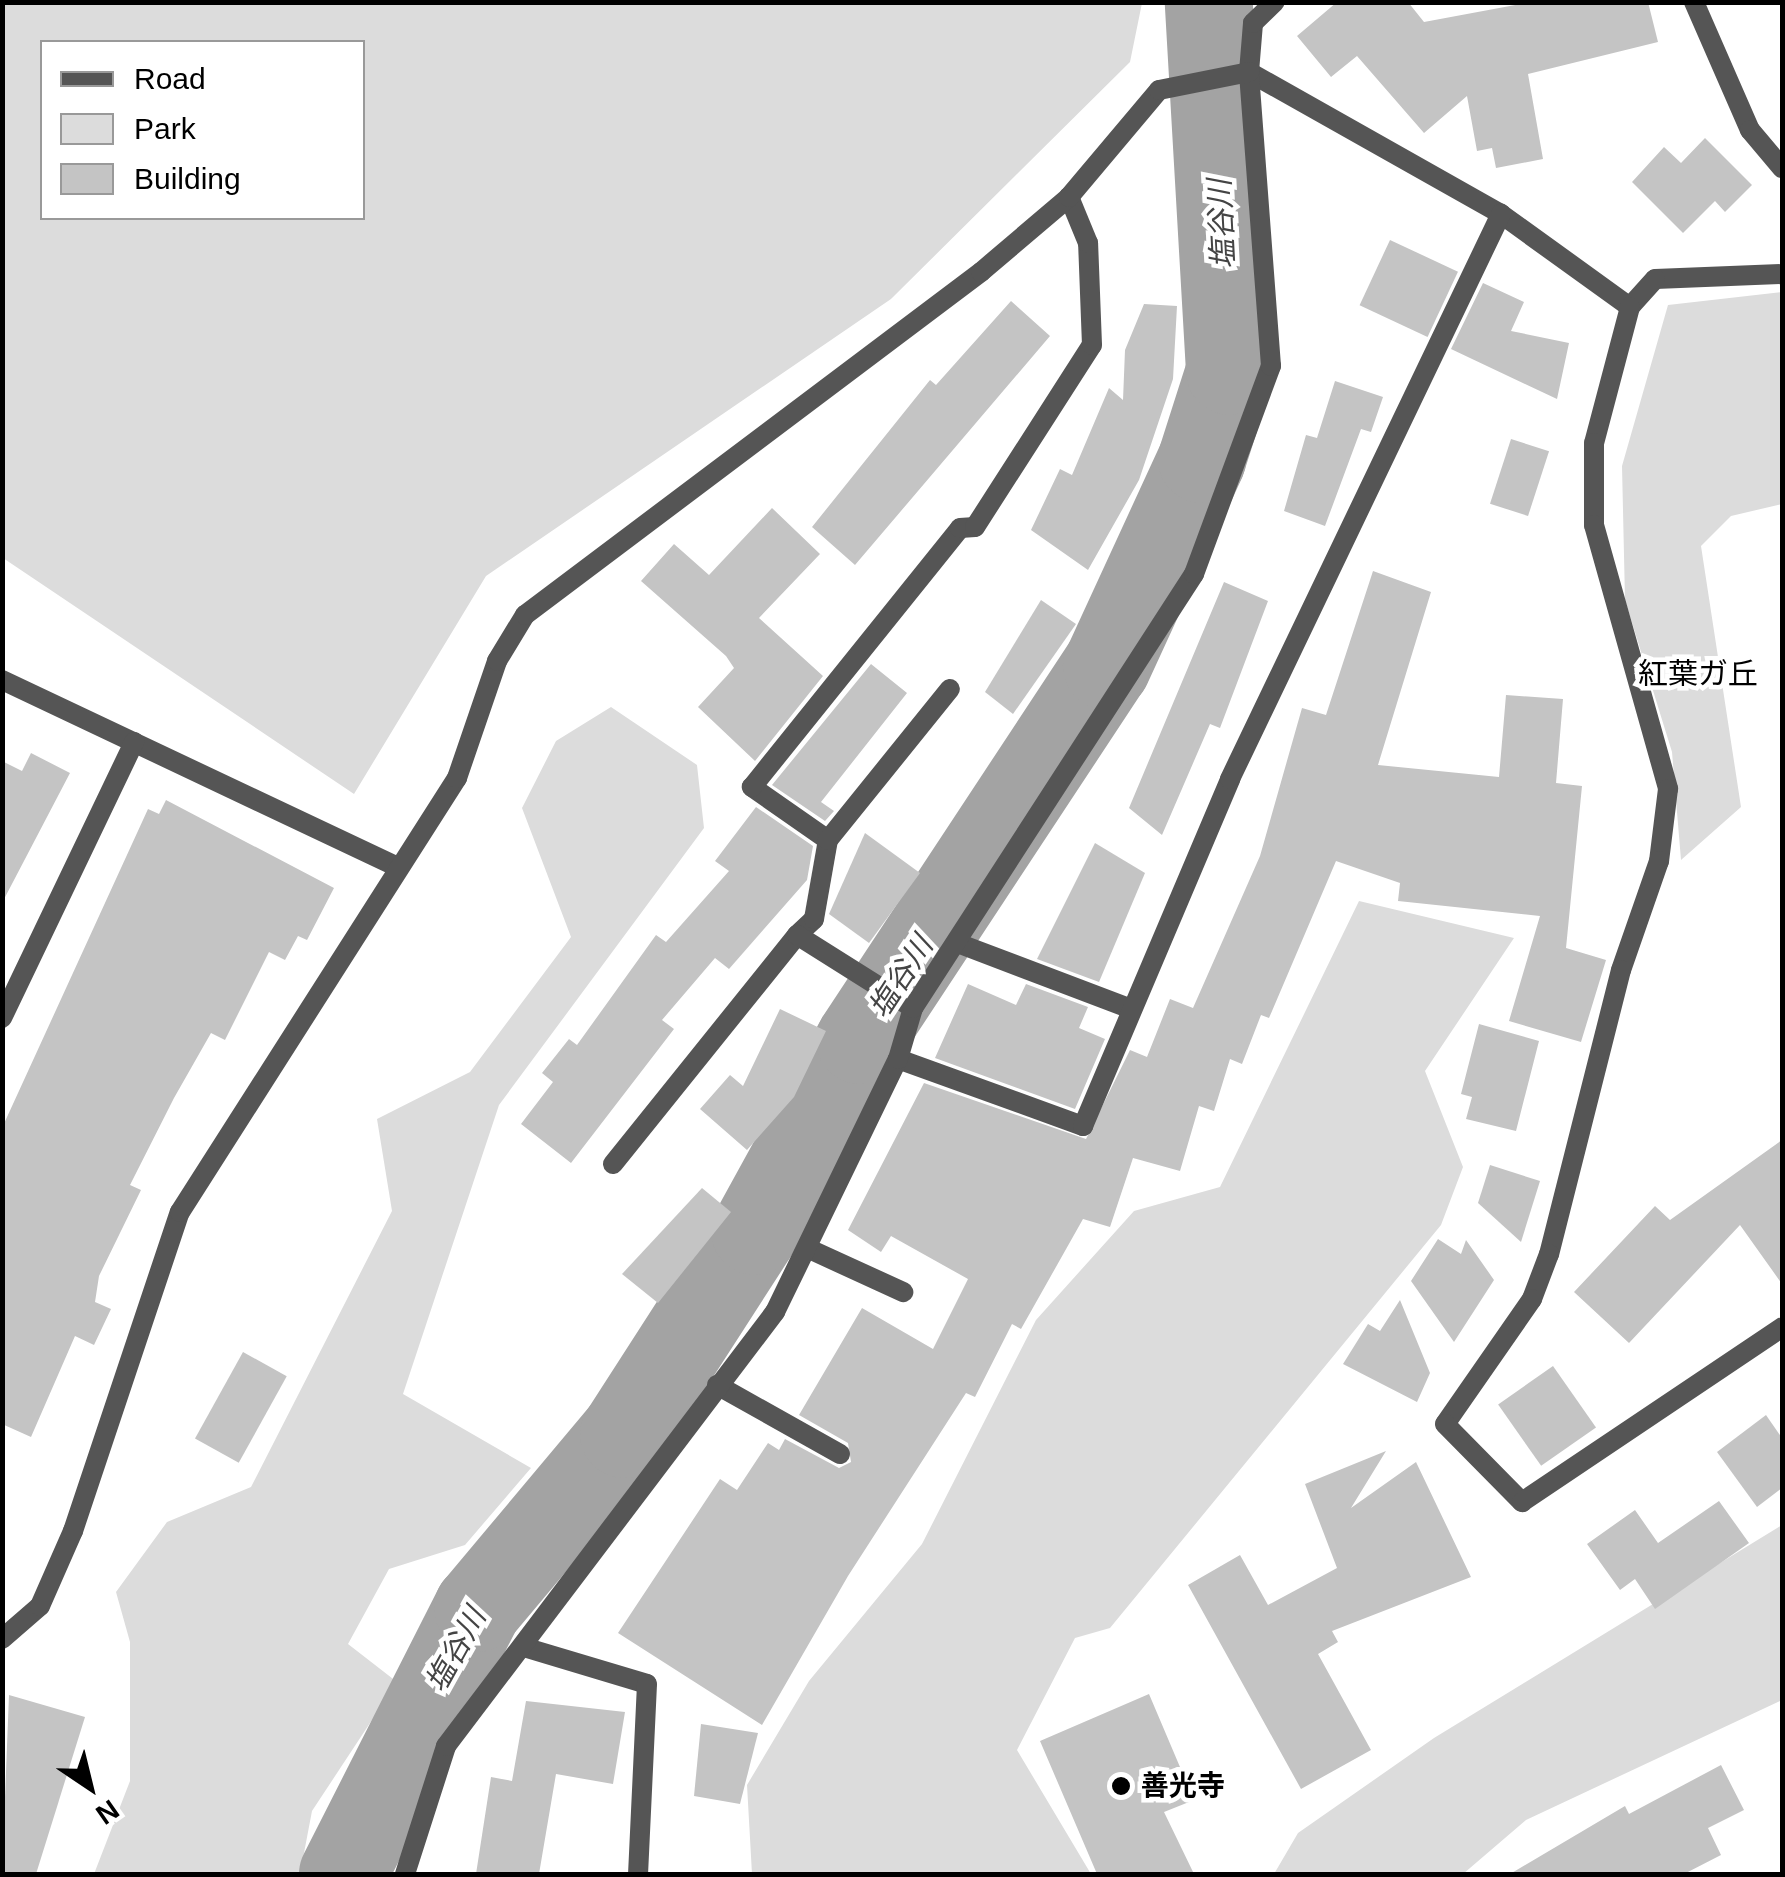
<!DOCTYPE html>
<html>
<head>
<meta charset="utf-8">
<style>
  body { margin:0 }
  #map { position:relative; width:1785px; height:1877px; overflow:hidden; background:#fff; font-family:Helvetica,"Noto Sans JP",sans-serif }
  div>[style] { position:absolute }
  .green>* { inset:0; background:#dcdcdc }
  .river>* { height:88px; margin:-44px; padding:0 44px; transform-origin:44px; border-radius:44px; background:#a3a3a3 }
  .building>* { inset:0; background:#c4c4c4; transform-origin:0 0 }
  .minor>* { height:20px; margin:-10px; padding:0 10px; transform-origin:10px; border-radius:10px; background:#555 }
  .tertiary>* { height:20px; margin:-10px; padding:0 10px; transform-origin:10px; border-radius:10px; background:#555 }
  .dots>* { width:28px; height:28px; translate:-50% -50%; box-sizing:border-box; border:5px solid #fff; border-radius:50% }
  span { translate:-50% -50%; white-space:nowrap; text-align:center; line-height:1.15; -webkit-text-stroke:9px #fff; paint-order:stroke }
  .poi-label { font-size:28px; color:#000; font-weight:700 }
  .left { translate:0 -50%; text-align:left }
  .water-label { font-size:30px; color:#444; font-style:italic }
  .neighbourhood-label { font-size:30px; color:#000 }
  .frame { position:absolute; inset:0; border:5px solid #000; pointer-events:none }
  .legend { position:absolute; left:40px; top:40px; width:325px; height:180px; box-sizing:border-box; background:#fff; border:2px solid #999; margin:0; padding:12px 18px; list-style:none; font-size:30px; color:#000 }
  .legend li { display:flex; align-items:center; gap:20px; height:50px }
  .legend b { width:50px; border:2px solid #999 }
  .north { position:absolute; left:40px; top:1737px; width:100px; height:100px; -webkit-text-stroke:8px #fff; paint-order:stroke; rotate:145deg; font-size:28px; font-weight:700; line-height:40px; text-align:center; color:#000 }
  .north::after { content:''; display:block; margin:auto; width:35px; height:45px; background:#000; clip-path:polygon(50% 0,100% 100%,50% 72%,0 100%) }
</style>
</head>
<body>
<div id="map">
  <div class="green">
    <div style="clip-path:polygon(evenodd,2px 3px,3px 2px,1142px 3px,1130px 62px,891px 299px,486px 576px,354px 794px,3px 558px,2px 3px,42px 42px,362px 42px,362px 218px,42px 218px,42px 42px)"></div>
    <div style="clip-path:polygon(1782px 292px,1782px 504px,1731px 516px,1701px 546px,1741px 807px,1681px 860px,1672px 752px,1625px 600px,1622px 466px,1668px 305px)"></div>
    <div style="clip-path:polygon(611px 707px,697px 765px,704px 828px,499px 1105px,403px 1394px,531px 1468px,465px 1545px,389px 1569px,348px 1644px,397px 1682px,312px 1811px,300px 1874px,94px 1874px,130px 1781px,130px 1642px,116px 1592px,167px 1522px,251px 1487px,392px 1211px,377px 1119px,470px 1072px,571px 937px,522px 808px,556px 741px)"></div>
    <div style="clip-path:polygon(1359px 901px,1514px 938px,1425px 1071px,1463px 1167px,1441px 1225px,1110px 1628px,1075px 1638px,1017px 1750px,1091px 1874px,752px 1874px,747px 1785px,809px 1681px,922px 1544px,1036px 1320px,1134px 1211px,1220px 1187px)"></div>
    <div style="clip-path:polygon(1782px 1525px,1782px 1700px,1526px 1820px,1463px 1874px,1274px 1874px,1298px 1833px,1434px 1738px)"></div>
  </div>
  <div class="river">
    <div style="left:343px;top:1874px;width:298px;rotate:-63.1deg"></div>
    <div style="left:478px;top:1608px;width:227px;rotate:-50deg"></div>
    <div style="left:624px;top:1434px;width:242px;rotate:-57.2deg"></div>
    <div style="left:755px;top:1231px;width:218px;rotate:-61.2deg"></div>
    <div style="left:860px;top:1040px;width:448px;rotate:-56.6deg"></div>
    <div style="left:1107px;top:666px;width:228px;rotate:-65.3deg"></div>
    <div style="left:1202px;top:459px;width:92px;rotate:-72.3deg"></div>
    <div style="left:1230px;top:371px;width:370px;rotate:-93.3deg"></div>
  </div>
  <div class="building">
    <div style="clip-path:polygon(1337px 2px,1408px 2px,1424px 22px,1532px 2px,1648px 2px,1658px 42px,1528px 74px,1543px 159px,1496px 168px,1492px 148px,1477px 151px,1467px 96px,1424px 133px,1357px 56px,1331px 77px,1297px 36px)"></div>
    <div style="clip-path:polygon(1705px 138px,1752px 185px,1725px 212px,1715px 201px,1683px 233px,1632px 182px,1664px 147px,1681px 163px)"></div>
    <div style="left:1390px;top:240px;width:75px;height:72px;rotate:25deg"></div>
    <div style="clip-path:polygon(1483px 283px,1524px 302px,1511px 331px,1569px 343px,1557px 399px,1451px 349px)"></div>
    <div style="clip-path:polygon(1011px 301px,1050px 336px,855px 565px,812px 527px,930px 380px,936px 385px)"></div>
    <div style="clip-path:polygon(1144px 304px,1177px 306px,1173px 379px,1139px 480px,1088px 570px,1031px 530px,1060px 469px,1072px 475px,1109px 388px,1123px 400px,1125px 350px)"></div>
    <div style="clip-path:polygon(1335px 381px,1383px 397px,1371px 432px,1361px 429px,1325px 526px,1284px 511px,1306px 435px,1317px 438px)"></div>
    <div style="left:1511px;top:439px;width:40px;height:68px;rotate:18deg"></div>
    <div style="clip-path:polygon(772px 508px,820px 554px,759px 618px,823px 676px,755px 761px,698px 707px,734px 668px,726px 656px,641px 581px,674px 544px,709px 575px)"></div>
    <div style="clip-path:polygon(1373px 571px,1431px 592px,1378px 765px,1499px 777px,1506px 695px,1563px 699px,1556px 783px,1582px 786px,1566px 948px,1606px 960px,1581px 1042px,1509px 1021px,1540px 916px,1398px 901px,1400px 883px,1336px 861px,1269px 1018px,1261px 1015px,1242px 1064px,1230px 1059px,1214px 1111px,1199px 1106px,1180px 1171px,1133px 1158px,1110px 1227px,1083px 1219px,1021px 1329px,1012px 1324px,975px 1397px,966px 1393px,848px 1576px,762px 1725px,618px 1633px,720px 1479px,737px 1490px,768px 1443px,779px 1450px,785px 1439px,839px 1468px,851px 1462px,848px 1443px,799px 1415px,862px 1308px,933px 1349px,968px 1279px,891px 1236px,881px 1252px,848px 1230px,924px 1083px,1086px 1139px,1130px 1050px,1147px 1057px,1170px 999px,1193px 1008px,1260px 856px,1302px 708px,1326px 715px)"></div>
    <div style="clip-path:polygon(1224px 582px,1268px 601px,1220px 728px,1210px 724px,1162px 835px,1129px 808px)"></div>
    <div style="clip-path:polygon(1041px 600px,1076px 624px,1013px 714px,985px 692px)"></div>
    <div style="clip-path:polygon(871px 664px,907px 693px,821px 802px,834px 811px,825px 821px,772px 785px)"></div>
    <div style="clip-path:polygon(31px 753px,70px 773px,2px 903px,2px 761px,22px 771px)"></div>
    <div style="clip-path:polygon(166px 800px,334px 888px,307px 940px,298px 936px,285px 960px,269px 952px,225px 1040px,211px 1033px,174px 1098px,130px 1185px,141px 1190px,99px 1276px,95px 1302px,111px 1309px,94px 1345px,75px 1336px,31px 1437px,2px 1424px,2px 1128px,148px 809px,159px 814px)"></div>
    <div style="clip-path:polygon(756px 807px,813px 846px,807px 880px,729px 969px,715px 958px,662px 1020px,674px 1029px,571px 1163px,521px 1124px,553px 1082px,542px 1073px,569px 1039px,577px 1045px,656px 935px,666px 942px,729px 871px,715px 861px)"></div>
    <div style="clip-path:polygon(865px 833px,920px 873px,869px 943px,829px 914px)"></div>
    <div style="clip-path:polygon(1095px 843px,1145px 873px,1099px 982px,1037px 959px)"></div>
    <div style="clip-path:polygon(968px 984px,1016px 1005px,1026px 984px,1088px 1007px,1079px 1028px,1105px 1039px,1075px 1109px,935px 1058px)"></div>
    <div style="clip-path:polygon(780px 1009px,826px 1031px,794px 1097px,747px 1150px,700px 1109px,730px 1075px,743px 1086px)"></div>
    <div style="clip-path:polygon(1479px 1024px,1539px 1041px,1516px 1131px,1466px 1119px,1472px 1097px,1461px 1094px)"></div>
    <div style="clip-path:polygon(1782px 1140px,1782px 1284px,1740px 1225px,1629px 1343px,1574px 1292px,1655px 1206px,1670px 1220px)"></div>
    <div style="clip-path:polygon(1490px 1165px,1540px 1181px,1521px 1242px,1478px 1203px)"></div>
    <div style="clip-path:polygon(702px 1188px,731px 1212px,658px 1303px,622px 1274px)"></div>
    <div style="clip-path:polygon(1438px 1239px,1461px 1254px,1466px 1240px,1494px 1280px,1454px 1342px,1411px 1281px)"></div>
    <div style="clip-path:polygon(1400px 1300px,1430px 1373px,1417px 1402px,1343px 1364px,1368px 1324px,1380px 1331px)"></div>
    <div style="left:243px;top:1352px;width:50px;height:99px;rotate:29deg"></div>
    <div style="left:1553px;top:1366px;width:75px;height:67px;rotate:55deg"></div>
    <div style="clip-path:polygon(1766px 1415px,1782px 1438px,1782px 1488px,1757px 1507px,1717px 1452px)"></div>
    <div style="clip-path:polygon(1386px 1451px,1351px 1508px,1416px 1462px,1471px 1577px,1332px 1631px,1338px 1642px,1318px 1654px,1371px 1750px,1301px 1789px,1188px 1585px,1240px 1555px,1268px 1605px,1337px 1568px,1305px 1484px)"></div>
    <div style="clip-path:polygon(1719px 1501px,1749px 1543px,1655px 1609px,1635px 1579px,1620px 1590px,1587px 1544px,1635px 1510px,1658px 1543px)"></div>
    <div style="clip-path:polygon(1149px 1694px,1194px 1800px,1164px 1812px,1194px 1874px,1097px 1874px,1040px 1741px)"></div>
    <div style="clip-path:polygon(9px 1695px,85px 1717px,36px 1874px,2px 1874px)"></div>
    <div style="clip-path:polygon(526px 1701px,625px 1712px,613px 1784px,556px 1774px,539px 1874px,476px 1874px,491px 1777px,512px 1781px)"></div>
    <div style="clip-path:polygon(701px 1724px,758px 1733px,740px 1804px,694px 1796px)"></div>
    <div style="clip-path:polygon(1721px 1765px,1744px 1810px,1708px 1828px,1721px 1855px,1684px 1874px,1510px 1874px,1625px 1806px,1629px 1814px)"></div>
  </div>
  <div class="minor">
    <div style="left:1694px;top:2px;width:140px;rotate:66.4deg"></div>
    <div style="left:1750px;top:130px;width:50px;rotate:49.9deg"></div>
    <div style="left:1249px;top:72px;width:289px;rotate:29.4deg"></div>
    <div style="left:1501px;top:214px;width:159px;rotate:35.8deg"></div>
    <div style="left:1782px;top:274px;width:127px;rotate:177.7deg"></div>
    <div style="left:1655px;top:279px;width:38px;rotate:132deg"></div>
    <div style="left:1630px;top:307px;width:141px;rotate:104.8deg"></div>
    <div style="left:1594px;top:443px;width:82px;rotate:90deg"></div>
    <div style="left:1594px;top:525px;width:274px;rotate:74.3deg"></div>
    <div style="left:1668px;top:789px;width:73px;rotate:97.1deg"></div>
    <div style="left:1659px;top:861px;width:115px;rotate:109.2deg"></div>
    <div style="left:1621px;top:970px;width:293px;rotate:104.2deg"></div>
    <div style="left:1549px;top:1254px;width:48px;rotate:110.7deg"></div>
    <div style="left:1532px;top:1299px;width:152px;rotate:124.8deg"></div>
    <div style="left:1445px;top:1424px;width:110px;rotate:45.4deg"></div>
    <div style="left:1522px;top:1502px;width:313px;rotate:-33.9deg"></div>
    <div style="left:2px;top:680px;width:435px;rotate:25.3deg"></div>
    <div style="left:828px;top:840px;width:93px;rotate:-145.1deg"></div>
    <div style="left:752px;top:787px;width:332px;rotate:-51.2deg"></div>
    <div style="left:960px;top:528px;width:15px;rotate:-4deg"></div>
    <div style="left:975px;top:527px;width:216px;rotate:-57.3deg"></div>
    <div style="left:1092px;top:345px;width:102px;rotate:-92.2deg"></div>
    <div style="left:1088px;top:243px;width:50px;rotate:-112.4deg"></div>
    <div style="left:797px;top:935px;width:23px;rotate:-43deg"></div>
    <div style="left:814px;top:919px;width:80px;rotate:-80deg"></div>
    <div style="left:828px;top:840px;width:194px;rotate:-51.1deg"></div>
    <div style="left:960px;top:944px;width:178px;rotate:20.8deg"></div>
    <div style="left:2px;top:1018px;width:306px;rotate:-64.4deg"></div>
    <div style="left:898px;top:1059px;width:197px;rotate:19.9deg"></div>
    <div style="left:1083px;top:1126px;width:377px;rotate:-67deg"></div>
    <div style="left:1230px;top:779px;width:627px;rotate:-64.38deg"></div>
    <div style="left:613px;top:1164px;width:294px;rotate:-51.2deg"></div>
    <div style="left:797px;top:935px;width:137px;rotate:32.2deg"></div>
    <div style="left:807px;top:1248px;width:106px;rotate:24.6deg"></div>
    <div style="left:717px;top:1385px;width:141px;rotate:29.3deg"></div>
    <div style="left:527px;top:1648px;width:125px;rotate:16.7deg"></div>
    <div style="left:647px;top:1684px;width:190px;rotate:92.7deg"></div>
    <div style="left:405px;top:1874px;width:134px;rotate:-72.2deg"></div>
    <div style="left:446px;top:1746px;width:545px;rotate:-52.84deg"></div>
    <div style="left:775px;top:1312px;width:281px;rotate:-64.1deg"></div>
    <div style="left:898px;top:1059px;width:53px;rotate:-73.6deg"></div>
    <div style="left:913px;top:1008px;width:517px;rotate:-57.08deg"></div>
    <div style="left:1194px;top:574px;width:222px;rotate:-69.7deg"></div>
    <div style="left:1271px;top:366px;width:295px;rotate:-94.3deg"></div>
    <div style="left:1249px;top:72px;width:49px;rotate:-85.3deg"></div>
    <div style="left:1253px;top:23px;width:30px;rotate:-44deg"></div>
  </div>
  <div class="tertiary">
    <div style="left:2px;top:1639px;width:50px;rotate:-41deg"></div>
    <div style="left:40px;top:1606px;width:82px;rotate:-66.3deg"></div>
    <div style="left:73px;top:1531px;width:336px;rotate:-71.5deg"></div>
    <div style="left:180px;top:1212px;width:515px;rotate:-57.45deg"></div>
    <div style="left:457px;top:778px;width:124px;rotate:-71.1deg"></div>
    <div style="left:497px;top:661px;width:54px;rotate:-58.7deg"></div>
    <div style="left:525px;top:615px;width:571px;rotate:-36.95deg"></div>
    <div style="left:981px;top:272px;width:116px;rotate:-40.4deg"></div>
    <div style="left:1069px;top:197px;width:140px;rotate:-49.9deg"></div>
    <div style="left:1159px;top:90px;width:92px;rotate:-11.3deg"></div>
  </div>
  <div class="dots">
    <div style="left:1121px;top:1786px;background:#000"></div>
  </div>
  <div class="poi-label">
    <span class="left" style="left:1141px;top:1786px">善光寺</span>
  </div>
  <div class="water-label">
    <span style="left:1222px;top:224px;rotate:-93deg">塩谷川</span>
    <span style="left:901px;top:977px;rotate:-57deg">塩谷川</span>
    <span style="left:456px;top:1650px;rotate:-61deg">塩谷川</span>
  </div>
  <div class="neighbourhood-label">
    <span style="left:1698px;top:674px">紅葉ガ丘</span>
  </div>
  <div class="frame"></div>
  <ul class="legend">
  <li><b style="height:12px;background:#555"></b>Road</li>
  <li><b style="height:28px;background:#dcdcdc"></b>Park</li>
  <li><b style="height:28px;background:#c4c4c4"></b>Building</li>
  </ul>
  <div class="north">N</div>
</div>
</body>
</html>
